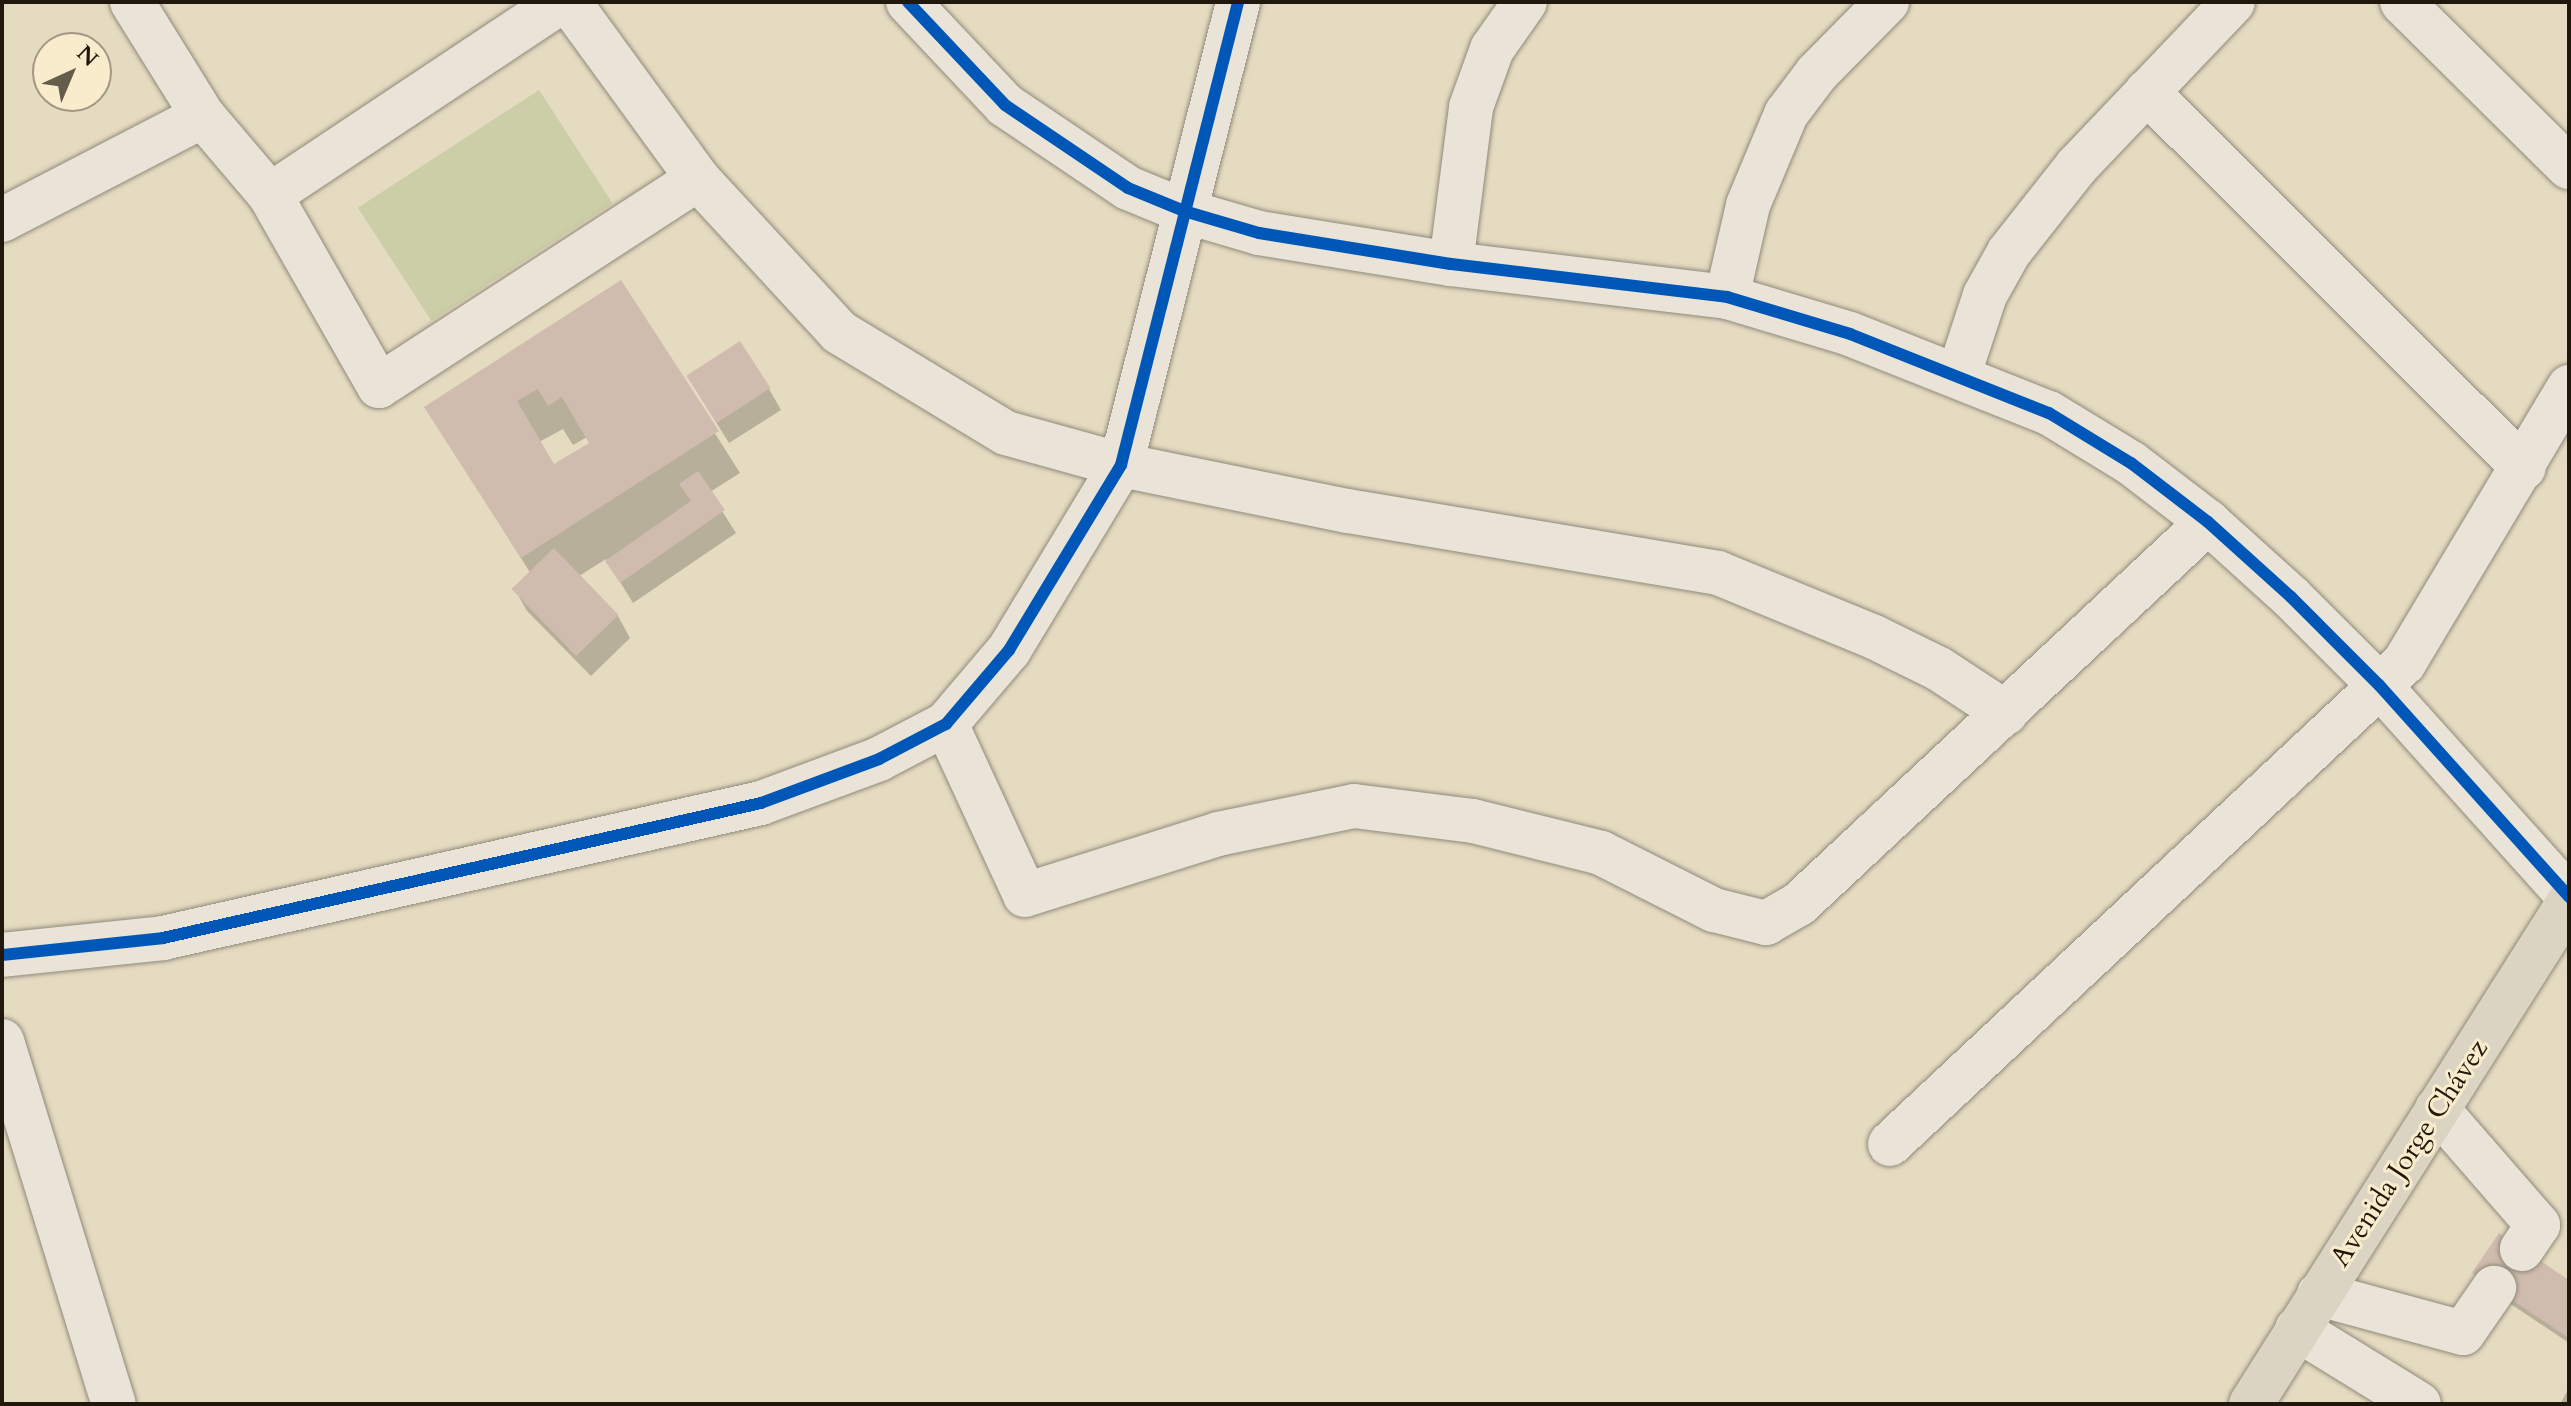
<!DOCTYPE html>
<html>
<head>
<meta charset="utf-8">
<style>
  body { margin:0 }
  #map { position:relative; width:2571px; height:1406px; overflow:hidden; background:#e5dbc1; font-family:Cardo,serif }
  div>[style] { position:absolute }
  .green>* { inset:0; background:#cbcea6; transform-origin:0 0 }
  .shadow>* { inset:0; background:#0003 }
  .building>* { inset:0; background:#d0bcae; transform-origin:0 0 }
  .roads { filter:drop-shadow(0 0 2px #908a7a) drop-shadow(0 0 2px #908a7a) }
  .minor>* { height:44px; margin:-22px; padding:0 22px; transform-origin:22px; border-radius:22px; background:#e9e4d7 }
  .major>* { height:44px; margin:-22px; padding:0 22px; transform-origin:22px; border-radius:22px; background:#dcd4c2 }
  .cycleway>* { height:12px; margin:-6px; padding:0 6px; transform-origin:6px; border-radius:6px; background:#0057b8 }
  span { translate:-50% -50%; white-space:nowrap; text-align:center; line-height:1.15; -webkit-text-stroke:6px #f8eccd; paint-order:stroke }
  .street-label { font-size:28px; color:#20180c }
  .frame { position:absolute; inset:0; border:4px solid #20180c; pointer-events:none }
  .north { position:absolute; left:32px; top:32px; width:80px; height:80px; box-sizing:border-box; background:#f8eccd; border:2px solid #a29780; border-radius:50%; rotate:44deg; font-size:22px; font-weight:700; line-height:32px; text-align:center; color:#20180c }
  .north::after { content:''; display:block; margin:auto; width:28px; height:36px; background:#655c4b; clip-path:polygon(50% 0,100% 100%,50% 72%,0 100%) }
</style>
</head>
<body>
<div id="map">
  <div class="green">
    <div style="left:539px;top:90px;width:135px;height:216px;rotate:57deg"></div>
  </div>
  <div class="shadow">
    <div style="clip-path:polygon(evenodd,620px 283px,740px 473px,710px 492px,736px 533px,633px 603px,606px 559px,579px 576px,618px 616px,630px 638px,591px 676px,527px 611px,515px 590px,531px 574px,426px 408px,620px 283px,563px 429px,573px 445px,587px 437px,591px 444px,554px 467px,539px 442px,563px 429px)"></div>
    <div style="clip-path:polygon(769px 389px,781px 410px,729px 443px,701px 398px)"></div>
    <div style="clip-path:polygon(2569px 1282px,2569px 1343px,2481px 1284px)"></div>
    <div style="clip-path:polygon(2569px 1388px,2569px 1404px,2560px 1404px)"></div>
  </div>
  <div class="building">
    <div style="clip-path:polygon(evenodd,621px 280px,719px 431px,521px 558px,424px 407px,621px 280px,538px 389px,548px 406px,562px 397px,589px 443px,554px 464px,517px 401px,538px 389px)"></div>
    <div style="left:740px;top:341px;width:56px;height:64px;rotate:57deg"></div>
    <div style="clip-path:polygon(698px 471px,725px 510px,620px 583px,605px 561px,691px 501px,679px 484px)"></div>
    <div style="left:554px;top:548px;width:93px;height:59px;rotate:46deg"></div>
    <div style="clip-path:polygon(2499px 1233px,2569px 1280px,2569px 1338px,2472px 1273px)"></div>
  </div>
  <div class="roads">
    <div class="minor">
      <div style="left:132px;top:2px;width:134px;rotate:58.1deg"></div>
      <div style="left:203px;top:116px;width:104px;rotate:49.7deg"></div>
      <div style="left:270px;top:195px;width:220px;rotate:60.3deg"></div>
      <div style="left:379px;top:386px;width:380px;rotate:-33deg"></div>
      <div style="left:569px;top:2px;width:219px;rotate:53.9deg"></div>
      <div style="left:698px;top:179px;width:208px;rotate:47.3deg"></div>
      <div style="left:839px;top:332px;width:195px;rotate:31.2deg"></div>
      <div style="left:1006px;top:433px;width:119px;rotate:15.5deg"></div>
      <div style="left:1121px;top:465px;width:232px;rotate:11.5deg"></div>
      <div style="left:1348px;top:511px;width:375px;rotate:9.5deg"></div>
      <div style="left:1718px;top:573px;width:169px;rotate:22.3deg"></div>
      <div style="left:1874px;top:637px;width:72px;rotate:26.2deg"></div>
      <div style="left:1939px;top:669px;width:80px;rotate:33.3deg"></div>
      <div style="left:908px;top:2px;width:141px;rotate:46.7deg"></div>
      <div style="left:1005px;top:105px;width:148px;rotate:34deg"></div>
      <div style="left:1128px;top:188px;width:61px;rotate:22.3deg"></div>
      <div style="left:1184px;top:211px;width:78px;rotate:16.3deg"></div>
      <div style="left:1259px;top:233px;width:194px;rotate:9.2deg"></div>
      <div style="left:1451px;top:264px;width:278px;rotate:6.8deg"></div>
      <div style="left:1727px;top:297px;width:128px;rotate:16.7deg"></div>
      <div style="left:1850px;top:334px;width:214px;rotate:21.7deg"></div>
      <div style="left:2049px;top:413px;width:96px;rotate:31.4deg"></div>
      <div style="left:2131px;top:463px;width:97px;rotate:37.5deg"></div>
      <div style="left:2208px;top:522px;width:112px;rotate:42.1deg"></div>
      <div style="left:2291px;top:597px;width:124px;rotate:45deg"></div>
      <div style="left:2379px;top:685px;width:285px;rotate:48.1deg"></div>
      <div style="left:2402px;top:2px;width:235px;rotate:44.7deg"></div>
      <div style="left:2147px;top:92px;width:532px;rotate:44.92deg"></div>
      <div style="left:270px;top:195px;width:348px;rotate:-33.6deg"></div>
      <div style="left:2px;top:220px;width:226px;rotate:-27.4deg"></div>
      <div style="left:1451px;top:264px;width:158px;rotate:-82.7deg"></div>
      <div style="left:1471px;top:107px;width:62px;rotate:-70.1deg"></div>
      <div style="left:1492px;top:49px;width:57px;rotate:-54.9deg"></div>
      <div style="left:1727px;top:297px;width:94px;rotate:-77.1deg"></div>
      <div style="left:1748px;top:205px;width:99px;rotate:-67.3deg"></div>
      <div style="left:1786px;top:114px;width:51px;rotate:-52.9deg"></div>
      <div style="left:1817px;top:73px;width:100px;rotate:-45.4deg"></div>
      <div style="left:1959px;top:374px;width:83px;rotate:-71.8deg"></div>
      <div style="left:1985px;top:295px;width:49px;rotate:-60.8deg"></div>
      <div style="left:2009px;top:252px;width:110px;rotate:-51.7deg"></div>
      <div style="left:2077px;top:166px;width:226px;rotate:-46.4deg"></div>
      <div style="left:946px;top:724px;width:188px;rotate:65.2deg"></div>
      <div style="left:1025px;top:895px;width:202px;rotate:-17.5deg"></div>
      <div style="left:1218px;top:834px;width:139px;rotate:-11.6deg"></div>
      <div style="left:1354px;top:806px;width:120px;rotate:7.2deg"></div>
      <div style="left:1473px;top:821px;width:132px;rotate:14deg"></div>
      <div style="left:1601px;top:853px;width:127px;rotate:26.8deg"></div>
      <div style="left:1714px;top:910px;width:54px;rotate:14deg"></div>
      <div style="left:1766px;top:923px;width:38px;rotate:-30deg"></div>
      <div style="left:1799px;top:904px;width:560px;rotate:-43.05deg"></div>
      <div style="left:2px;top:955px;width:162px;rotate:-6deg"></div>
      <div style="left:163px;top:938px;width:613px;rotate:-12.72deg"></div>
      <div style="left:761px;top:803px;width:126px;rotate:-20.4deg"></div>
      <div style="left:879px;top:759px;width:76px;rotate:-27.6deg"></div>
      <div style="left:946px;top:724px;width:97px;rotate:-49.6deg"></div>
      <div style="left:1009px;top:650px;width:216px;rotate:-58.8deg"></div>
      <div style="left:1121px;top:465px;width:478px;rotate:-75.8deg"></div>
      <div style="left:2px;top:1041px;width:380px;rotate:72.9deg"></div>
      <div style="left:2437px;top:1109px;width:154px;rotate:49deg"></div>
      <div style="left:2538px;top:1225px;width:29px;rotate:124deg"></div>
      <div style="left:1890px;top:1144px;width:704px;rotate:-43.1deg"></div>
      <div style="left:2404px;top:663px;width:322px;rotate:-59.1deg"></div>
      <div style="left:2319px;top:1294px;width:149px;rotate:15.2deg"></div>
      <div style="left:2463px;top:1333px;width:55px;rotate:-55.4deg"></div>
      <div style="left:2297px;top:1329px;width:143px;rotate:31.6deg"></div>
    </div>
    <div class="major">
      <div style="left:2251px;top:1404px;width:594px;rotate:-57.65deg"></div>
    </div>
  </div>
  <div class="cycleway">
    <div style="left:908px;top:2px;width:141px;rotate:46.7deg"></div>
    <div style="left:1005px;top:105px;width:148px;rotate:34deg"></div>
    <div style="left:1128px;top:188px;width:61px;rotate:22.3deg"></div>
    <div style="left:1184px;top:211px;width:78px;rotate:16.3deg"></div>
    <div style="left:1259px;top:233px;width:194px;rotate:9.2deg"></div>
    <div style="left:1451px;top:264px;width:278px;rotate:6.8deg"></div>
    <div style="left:1727px;top:297px;width:128px;rotate:16.7deg"></div>
    <div style="left:1850px;top:334px;width:214px;rotate:21.7deg"></div>
    <div style="left:2049px;top:413px;width:96px;rotate:31.4deg"></div>
    <div style="left:2131px;top:463px;width:97px;rotate:37.5deg"></div>
    <div style="left:2208px;top:522px;width:112px;rotate:42.1deg"></div>
    <div style="left:2291px;top:597px;width:124px;rotate:45deg"></div>
    <div style="left:2379px;top:685px;width:285px;rotate:48.1deg"></div>
    <div style="left:2px;top:955px;width:162px;rotate:-6deg"></div>
    <div style="left:163px;top:938px;width:613px;rotate:-12.72deg"></div>
    <div style="left:761px;top:803px;width:126px;rotate:-20.4deg"></div>
    <div style="left:879px;top:759px;width:76px;rotate:-27.6deg"></div>
    <div style="left:946px;top:724px;width:97px;rotate:-49.6deg"></div>
    <div style="left:1009px;top:650px;width:216px;rotate:-58.8deg"></div>
    <div style="left:1121px;top:465px;width:478px;rotate:-75.8deg"></div>
  </div>
  <div class="street-label">
    <span style="left:2409px;top:1153px;rotate:-57deg">Avenida Jorge Chávez</span>
  </div>
  <div class="frame"></div>
  <div class="north">N</div>
</div>
</body>
</html>
